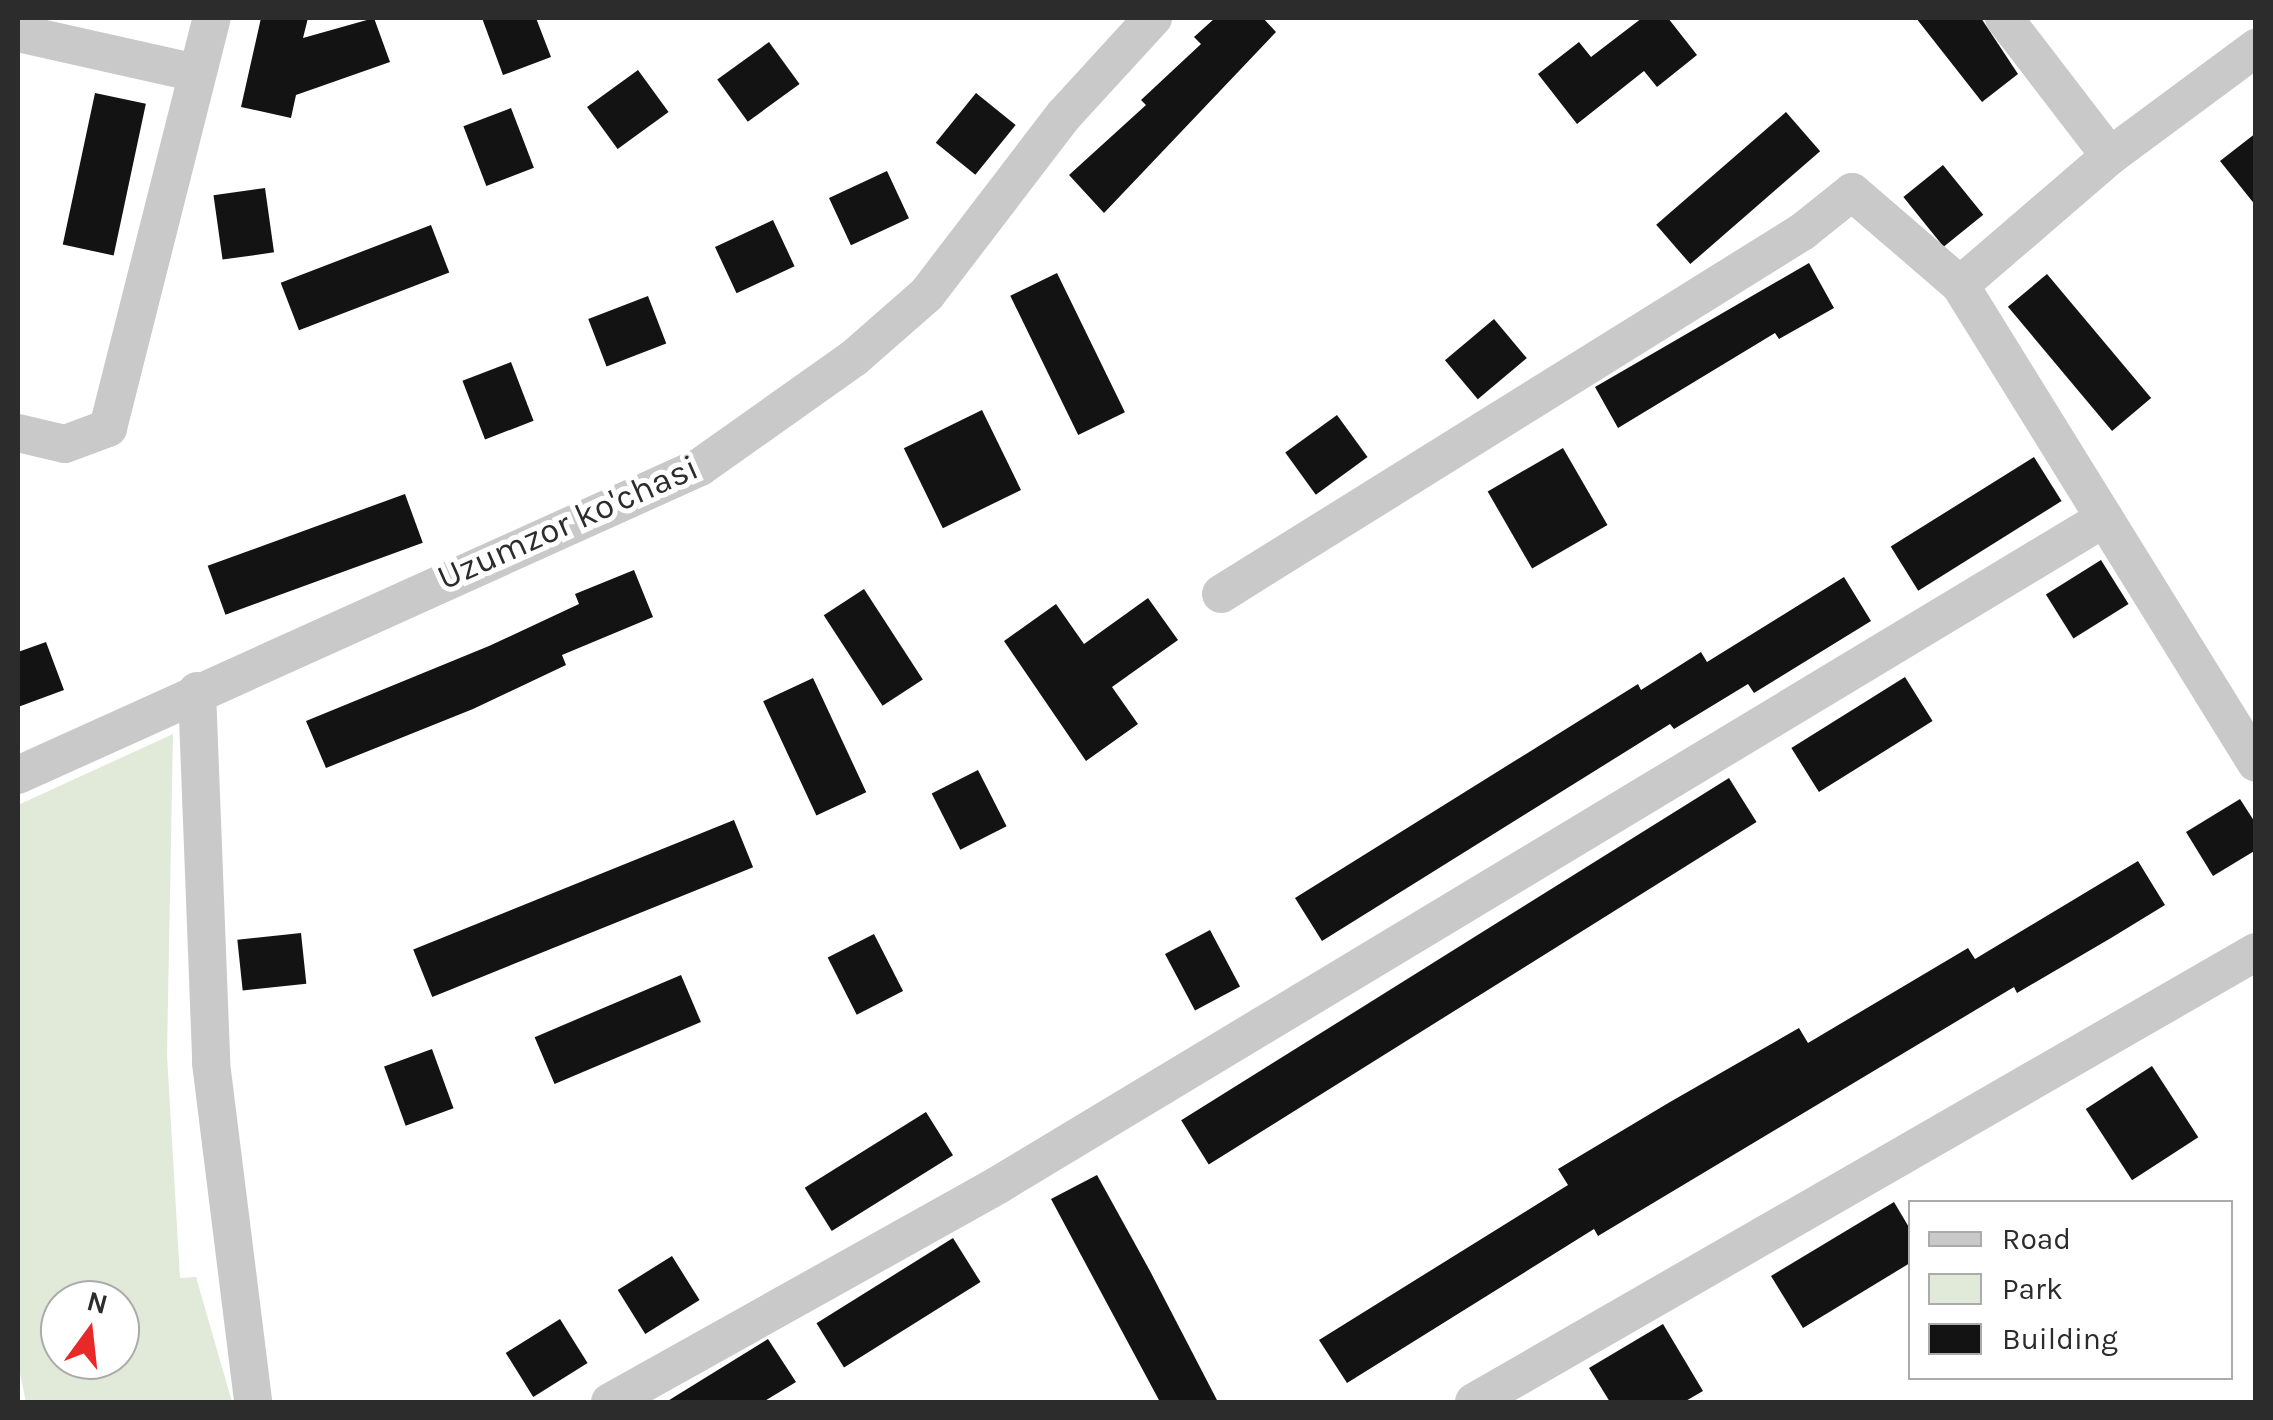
<!DOCTYPE html>
<html>
<head>
<meta charset="utf-8">
<style>
  body { margin:0 }
  #map { position:relative; width:2273px; height:1420px; overflow:hidden; background:#fff; font-family:Karla,sans-serif }
  div>[style] { position:absolute }
  .green>* { inset:0; background:#e1ead8 }
  .building>* { inset:0; background:#131313; transform-origin:0 0 }
  .street>* { height:38px; margin:-19px; padding:0 19px; transform-origin:19px; border-radius:19px; background:#c9c9c9 }
  span { translate:-50% -50%; white-space:nowrap; text-align:center; line-height:1.15; -webkit-text-stroke:10px #fff; paint-order:stroke }
  .street-label { font-size:35px; color:#2c2c2c }
  .frame { position:absolute; inset:0; border:20px solid #2c2c2c; pointer-events:none }
  .legend { position:absolute; left:1908px; top:1200px; width:325px; height:180px; box-sizing:border-box; background:#fff; border:2px solid #ababab; margin:0; padding:12px 18px; list-style:none; font-size:30px; color:#2c2c2c }
  .legend li { display:flex; align-items:center; gap:20px; height:50px }
  .legend b { width:50px; border:2px solid #ababab }
  .north { position:absolute; left:40px; top:1280px; width:100px; height:100px; box-sizing:border-box; background:#fff; border:2px solid #ababab; border-radius:50%; rotate:15deg; font-size:28px; font-weight:700; line-height:40px; text-align:center; color:#2c2c2c }
  .north::after { content:''; display:block; margin:auto; width:35px; height:45px; background:#e92928; clip-path:polygon(50% 0,100% 100%,50% 72%,0 100%) }
</style>
</head>
<body>
<div id="map">
  <div class="green">
    <div style="clip-path:polygon(evenodd,173px 734px,167px 1055px,180px 1278px,196px 1277px,232px 1402px,26px 1402px,18px 1364px,18px 805px,173px 734px,60px 1300px,120px 1300px,120px 1360px,60px 1360px,60px 1300px)"></div>
  </div>
  <div class="building">
    <div style="clip-path:polygon(261px 18px,308px 18px,303px 38px,374px 18px,390px 62px,296px 95px,291px 118px,241px 107px)"></div>
    <div style="clip-path:polygon(482px 18px,536px 18px,551px 57px,503px 75px)"></div>
    <div style="clip-path:polygon(1215px 18px,1263px 18px,1276px 32px,1104px 213px,1069px 175px,1146px 105px,1141px 100px,1201px 44px,1194px 37px)"></div>
    <div style="clip-path:polygon(1642px 18px,1668px 18px,1697px 55px,1657px 87px,1644px 71px,1577px 124px,1538px 74px,1579px 42px,1591px 57px)"></div>
    <div style="clip-path:polygon(1916px 18px,1981px 18px,2018px 74px,1982px 102px)"></div>
    <div style="left:769px;top:42px;width:52px;height:64px;rotate:54deg"></div>
    <div style="left:638px;top:70px;width:52px;height:63px;rotate:54deg"></div>
    <div style="left:95px;top:93px;width:52px;height:155px;rotate:12deg"></div>
    <div style="left:976px;top:93px;width:51px;height:64px;rotate:39deg"></div>
    <div style="left:511px;top:108px;width:64px;height:51px;rotate:69deg"></div>
    <div style="left:1786px;top:112px;width:52px;height:172px;rotate:49deg"></div>
    <div style="clip-path:polygon(2256px 133px,2256px 206px,2220px 161px)"></div>
    <div style="left:1943px;top:165px;width:64px;height:51px;rotate:51deg"></div>
    <div style="left:887px;top:171px;width:52px;height:64px;rotate:65deg"></div>
    <div style="left:265px;top:188px;width:65px;height:52px;rotate:82deg"></div>
    <div style="left:773px;top:220px;width:51px;height:64px;rotate:65deg"></div>
    <div style="left:431px;top:225px;width:51px;height:161px;rotate:69deg"></div>
    <div style="clip-path:polygon(1809px 263px,1834px 308px,1779px 339px,1775px 333px,1618px 428px,1595px 387px)"></div>
    <div style="left:1057px;top:273px;width:155px;height:52px;rotate:64deg"></div>
    <div style="left:2047px;top:274px;width:162px;height:51px;rotate:50deg"></div>
    <div style="left:648px;top:296px;width:51px;height:64px;rotate:69deg"></div>
    <div style="left:1494px;top:319px;width:51px;height:64px;rotate:50deg"></div>
    <div style="left:511px;top:362px;width:63px;height:52px;rotate:69deg"></div>
    <div style="left:982px;top:410px;width:89px;height:87px;rotate:64deg"></div>
    <div style="left:1337px;top:415px;width:52px;height:64px;rotate:54deg"></div>
    <div style="left:1563px;top:448px;width:89px;height:87px;rotate:60deg"></div>
    <div style="left:2034px;top:457px;width:52px;height:169px;rotate:58deg"></div>
    <div style="left:405px;top:494px;width:52px;height:210px;rotate:70deg"></div>
    <div style="left:2101px;top:560px;width:52px;height:65px;rotate:58deg"></div>
    <div style="clip-path:polygon(634px 570px,653px 617px,562px 655px,566px 665px,473px 709px,326px 768px,306px 721px,489px 646px,579px 604px,575px 594px)"></div>
    <div style="clip-path:polygon(1844px 577px,1871px 621px,1754px 693px,1748px 684px,1674px 729px,1670px 724px,1322px 941px,1295px 898px,1638px 684px,1641px 690px,1701px 652px,1707px 662px)"></div>
    <div style="left:864px;top:589px;width:108px;height:48px;rotate:57deg"></div>
    <div style="clip-path:polygon(1148px 598px,1178px 640px,1112px 687px,1138px 724px,1086px 761px,1004px 641px,1056px 604px,1084px 644px)"></div>
    <div style="clip-path:polygon(46px 642px,64px 690px,18px 707px,18px 652px)"></div>
    <div style="left:1905px;top:677px;width:52px;height:134px;rotate:58deg"></div>
    <div style="left:813px;top:678px;width:126px;height:55px;rotate:65deg"></div>
    <div style="left:978px;top:770px;width:63px;height:52px;rotate:63deg"></div>
    <div style="left:1729px;top:778px;width:52px;height:646px;rotate:58deg"></div>
    <div style="clip-path:polygon(2240px 799px,2256px 824px,2256px 850px,2213px 876px,2186px 832px)"></div>
    <div style="left:734px;top:820px;width:51px;height:346px;rotate:68deg"></div>
    <div style="clip-path:polygon(2138px 861px,2165px 905px,2111px 938px,2017px 993px,2014px 987px,1598px 1236px,1594px 1229px,1347px 1383px,1319px 1340px,1568px 1185px,1558px 1169px,1670px 1102px,1799px 1028px,1808px 1043px,1968px 948px,1975px 959px)"></div>
    <div style="left:1210px;top:930px;width:64px;height:51px;rotate:62deg"></div>
    <div style="left:301px;top:933px;width:51px;height:64px;rotate:84deg"></div>
    <div style="left:874px;top:934px;width:64px;height:52px;rotate:63deg"></div>
    <div style="left:681px;top:975px;width:51px;height:159px;rotate:67deg"></div>
    <div style="left:432px;top:1049px;width:63px;height:51px;rotate:70deg"></div>
    <div style="left:2152px;top:1066px;width:85px;height:79px;rotate:57deg"></div>
    <div style="left:926px;top:1112px;width:51px;height:143px;rotate:58deg"></div>
    <div style="clip-path:polygon(1097px 1175px,1150px 1271px,1218px 1402px,1160px 1402px,1081px 1255px,1051px 1199px)"></div>
    <div style="clip-path:polygon(1894px 1202px,1910px 1229px,1910px 1263px,1803px 1328px,1771px 1276px)"></div>
    <div style="left:953px;top:1238px;width:52px;height:161px;rotate:58deg"></div>
    <div style="left:672px;top:1256px;width:52px;height:64px;rotate:58deg"></div>
    <div style="left:560px;top:1319px;width:52px;height:64px;rotate:58deg"></div>
    <div style="clip-path:polygon(1663px 1324px,1703px 1391px,1684px 1402px,1610px 1402px,1589px 1368px)"></div>
    <div style="clip-path:polygon(768px 1339px,796px 1382px,763px 1402px,666px 1402px)"></div>
  </div>
  <div class="street">
    <div style="left:2004px;top:18px;width:174px;rotate:52.5deg"></div>
    <div style="left:18px;top:33px;width:183px;rotate:12.6deg"></div>
    <div style="left:1960px;top:285px;width:198px;rotate:-40.7deg"></div>
    <div style="left:2110px;top:156px;width:182px;rotate:-36.5deg"></div>
    <div style="left:18px;top:433px;width:48px;rotate:13.2deg"></div>
    <div style="left:65px;top:444px;width:46px;rotate:-20.4deg"></div>
    <div style="left:108px;top:428px;width:423px;rotate:-75.8deg"></div>
    <div style="left:1221px;top:594px;width:685px;rotate:-31.93deg"></div>
    <div style="left:1802px;top:232px;width:64px;rotate:-38.7deg"></div>
    <div style="left:1852px;top:192px;width:143px;rotate:40.7deg"></div>
    <div style="left:1960px;top:285px;width:562px;rotate:58.23deg"></div>
    <div style="left:197px;top:691px;width:372px;rotate:87.8deg"></div>
    <div style="left:211px;top:1063px;width:342px;rotate:82.9deg"></div>
    <div style="left:18px;top:775px;width:748px;rotate:-24.3deg"></div>
    <div style="left:700px;top:467px;width:189px;rotate:-35.3deg"></div>
    <div style="left:854px;top:358px;width:97px;rotate:-41.2deg"></div>
    <div style="left:927px;top:294px;width:225px;rotate:-52.6deg"></div>
    <div style="left:1064px;top:115px;width:132px;rotate:-47.5deg"></div>
    <div style="left:610px;top:1402px;width:445px;rotate:-29.2deg"></div>
    <div style="left:998px;top:1185px;width:1292px;rotate:-31.07deg"></div>
    <div style="left:1474px;top:1402px;width:902px;rotate:-29.92deg"></div>
  </div>
  <div class="street-label">
    <span style="left:568px;top:523px;rotate:-24deg">Uzumzor ko'chasi</span>
  </div>
  <div class="frame"></div>
  <ul class="legend">
  <li><b style="height:12px;background:#c9c9c9"></b>Road</li>
  <li><b style="height:28px;background:#e1ead8"></b>Park</li>
  <li><b style="height:28px;background:#131313"></b>Building</li>
  </ul>
  <div class="north">N</div>
</div>
</body>
</html>
